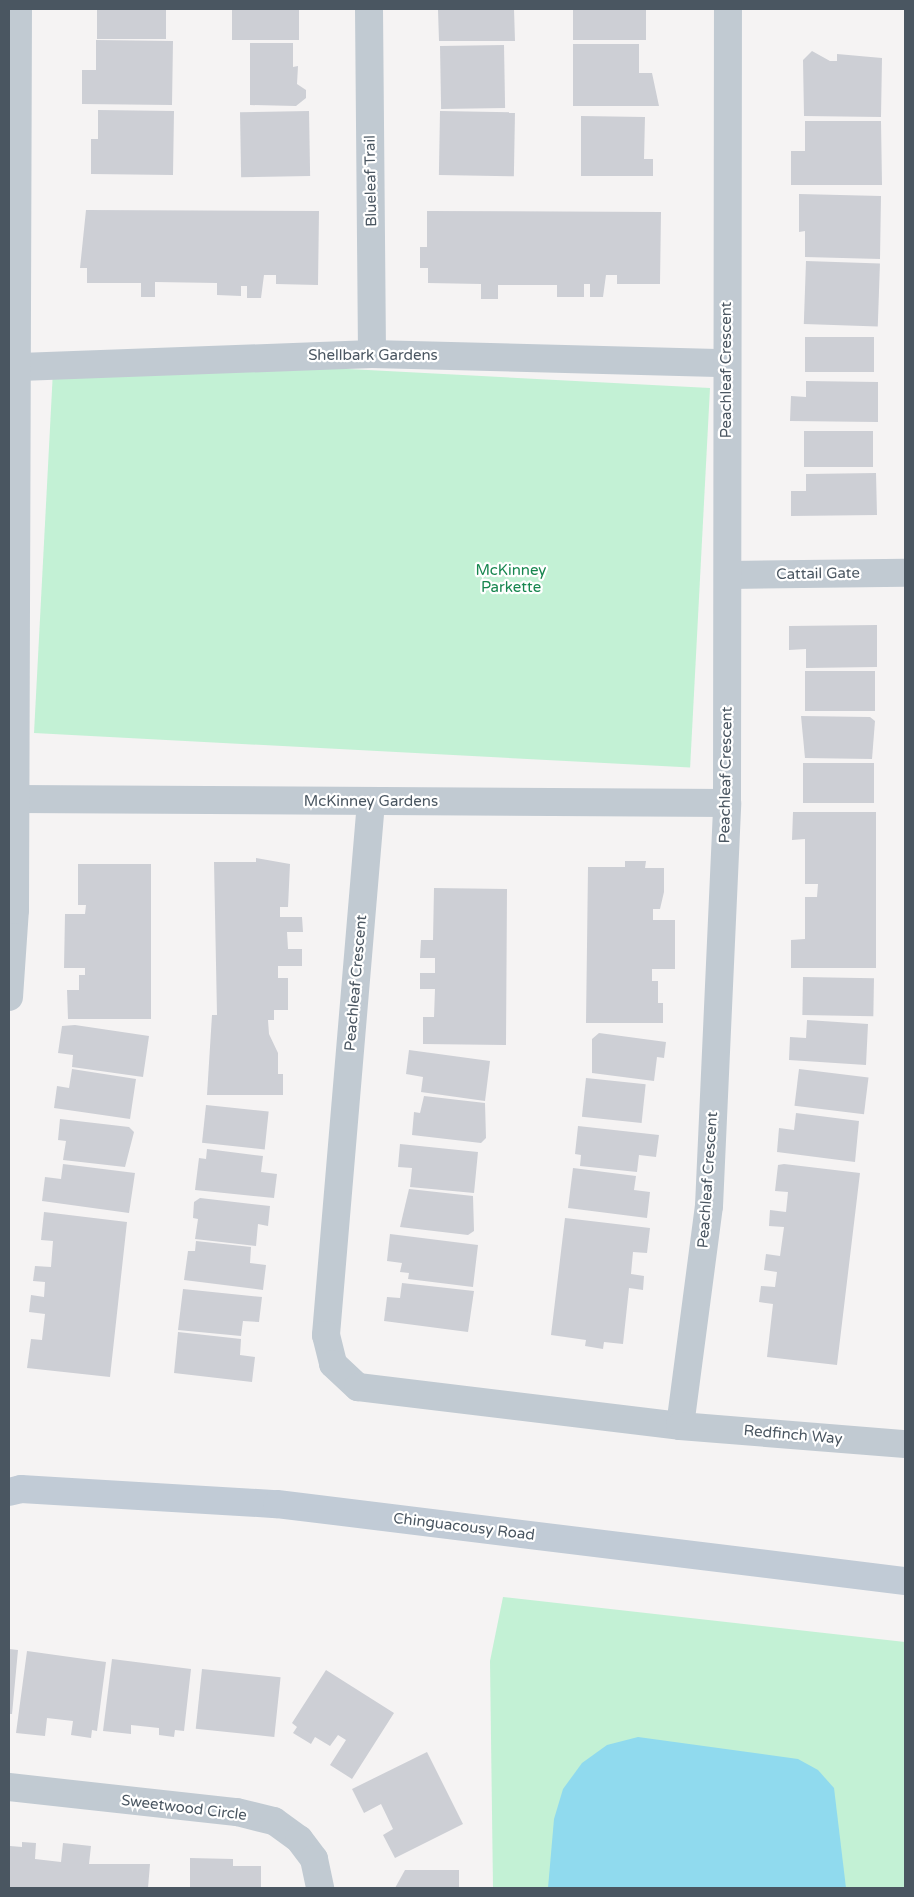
<!DOCTYPE html>
<html>
<head>
<meta charset="utf-8">
<style>
  body { margin:0 }
  #map { position:relative; width:914px; height:1897px; overflow:hidden; background:#f5f3f3; font-family:"Varela Round",sans-serif }
  div>[style] { position:absolute }
  .green>* { inset:0; background:#c3f1d5; transform-origin:0 0 }
  .water>* { inset:0; background:#90daee }
  .building>* { inset:0; background:#cdcfd5; transform-origin:0 0 }
  .minor>* { height:28px; margin:-14px; padding:0 14px; transform-origin:14px; border-radius:14px; background:#c1cad2 }
  .secondary>* { height:28px; margin:-14px; padding:0 14px; transform-origin:14px; border-radius:14px; background:#c1cbd6 }
  span { translate:-50% -50%; white-space:nowrap; text-align:center; line-height:1.15; -webkit-text-stroke:4.5px #fff; paint-order:stroke }
  .street-label { font-size:15px; color:#4a5661 }
  .park-label { font-size:15px; color:#17864f }
  .frame { position:absolute; inset:0; border:10px solid #4a5661; pointer-events:none }
</style>
</head>
<body>
<div id="map">
  <div class="green">
    <div style="left:710px;top:388px;width:380px;height:657px;rotate:93deg"></div>
    <div style="clip-path:polygon(503px 1597px,905px 1642px,905px 1888px,493px 1888px,490px 1661px)"></div>
  </div>
  <div class="water">
    <div style="clip-path:polygon(638px 1737px,798px 1759px,818px 1770px,834px 1788px,846px 1888px,548px 1888px,554px 1819px,563px 1789px,582px 1763px,607px 1745px)"></div>
  </div>
  <div class="building">
    <div style="left:97px;top:9px;width:69px;height:30px"></div>
    <div style="left:232px;top:9px;width:67px;height:31px"></div>
    <div style="clip-path:polygon(425px 9px,514px 9px,515px 41px,439px 41px,438px 10px)"></div>
    <div style="left:573px;top:9px;width:73px;height:31px"></div>
    <div style="clip-path:polygon(96px 40px,173px 41px,172px 105px,82px 104px,82px 70px,96px 70px)"></div>
    <div style="clip-path:polygon(250px 43px,293px 43px,293px 67px,298px 66px,297px 84px,306px 90px,306px 98px,296px 106px,250px 105px)"></div>
    <div style="clip-path:polygon(573px 44px,639px 44px,639px 73px,652px 73px,659px 106px,573px 106px)"></div>
    <div style="left:504px;top:45px;width:63px;height:64px;rotate:89deg"></div>
    <div style="clip-path:polygon(812px 51px,830px 61px,837px 61px,837px 54px,882px 58px,881px 117px,804px 116px,803px 60px)"></div>
    <div style="clip-path:polygon(98px 110px,174px 111px,173px 175px,91px 174px,91px 139px,98px 139px)"></div>
    <div style="left:309px;top:111px;width:65px;height:69px;rotate:89deg"></div>
    <div style="left:440px;top:111px;width:75px;height:64px;rotate:1deg"></div>
    <div style="clip-path:polygon(581px 116px,645px 117px,644px 159px,653px 159px,653px 176px,581px 176px)"></div>
    <div style="clip-path:polygon(805px 121px,881px 121px,882px 185px,791px 185px,791px 151px,805px 151px)"></div>
    <div style="clip-path:polygon(799px 194px,881px 196px,880px 259px,805px 257px,805px 231px,799px 232px)"></div>
    <div style="clip-path:polygon(86px 210px,319px 211px,318px 285px,276px 284px,276px 275px,264px 275px,261px 298px,247px 298px,247px 286px,241px 286px,241px 296px,217px 295px,217px 283px,155px 282px,155px 297px,141px 297px,141px 283px,87px 283px,87px 268px,80px 268px)"></div>
    <div style="clip-path:polygon(427px 211px,661px 212px,660px 284px,617px 284px,617px 275px,606px 275px,603px 297px,590px 297px,590px 284px,584px 284px,584px 297px,557px 297px,557px 285px,498px 285px,498px 299px,481px 299px,481px 284px,428px 283px,428px 268px,420px 268px,420px 247px,427px 247px)"></div>
    <div style="left:806px;top:261px;width:74px;height:63px;rotate:2deg"></div>
    <div style="left:805px;top:337px;width:69px;height:35px"></div>
    <div style="clip-path:polygon(806px 381px,878px 382px,878px 422px,790px 421px,791px 396px,806px 397px)"></div>
    <div style="left:873px;top:431px;width:36px;height:69px;rotate:90deg"></div>
    <div style="clip-path:polygon(876px 473px,877px 515px,791px 516px,791px 491px,806px 491px,806px 474px)"></div>
    <div style="clip-path:polygon(877px 625px,877px 667px,806px 668px,806px 649px,789px 650px,789px 626px)"></div>
    <div style="left:805px;top:671px;width:70px;height:40px"></div>
    <div style="clip-path:polygon(801px 716px,870px 717px,875px 721px,872px 759px,805px 758px)"></div>
    <div style="left:874px;top:763px;width:40px;height:71px;rotate:90deg"></div>
    <div style="clip-path:polygon(793px 812px,876px 812px,876px 968px,791px 968px,791px 940px,805px 939px,805px 897px,817px 897px,818px 884px,805px 884px,805px 839px,792px 840px)"></div>
    <div style="clip-path:polygon(256px 858px,290px 864px,288px 907px,280px 907px,280px 917px,302px 917px,303px 932px,287px 932px,288px 949px,302px 949px,302px 966px,278px 966px,278px 978px,288px 978px,288px 1010px,274px 1010px,274px 1020px,268px 1020px,269px 1034px,278px 1053px,278px 1074px,283px 1074px,283px 1095px,207px 1095px,212px 1015px,217px 1015px,214px 862px,256px 862px)"></div>
    <div style="clip-path:polygon(625px 861px,646px 861px,645px 868px,664px 868px,664px 892px,660px 909px,653px 909px,653px 920px,675px 920px,675px 969px,652px 969px,652px 981px,658px 981px,658px 1003px,663px 1003px,663px 1023px,586px 1023px,588px 867px,625px 867px)"></div>
    <div style="clip-path:polygon(78px 864px,151px 864px,151px 1019px,68px 1019px,67px 990px,79px 990px,79px 975px,85px 975px,85px 968px,64px 968px,65px 914px,85px 914px,86px 905px,78px 905px)"></div>
    <div style="clip-path:polygon(434px 888px,507px 889px,506px 1045px,423px 1044px,423px 1017px,434px 1017px,435px 989px,420px 989px,420px 973px,435px 973px,435px 958px,420px 958px,421px 940px,433px 940px)"></div>
    <div style="left:803px;top:977px;width:71px;height:38px;rotate:1deg"></div>
    <div style="clip-path:polygon(807px 1020px,868px 1024px,866px 1065px,789px 1060px,790px 1037px,806px 1038px)"></div>
    <div style="clip-path:polygon(75px 1025px,149px 1036px,143px 1077px,72px 1067px,73px 1055px,58px 1053px,62px 1026px)"></div>
    <div style="clip-path:polygon(599px 1033px,666px 1042px,664px 1058px,657px 1057px,654px 1081px,592px 1073px,592px 1039px)"></div>
    <div style="clip-path:polygon(409px 1050px,490px 1061px,485px 1101px,421px 1092px,423px 1077px,406px 1074px)"></div>
    <div style="clip-path:polygon(72px 1069px,136px 1079px,130px 1119px,54px 1108px,57px 1086px,69px 1088px)"></div>
    <div style="left:799px;top:1069px;width:70px;height:37px;rotate:7deg"></div>
    <div style="left:586px;top:1078px;width:60px;height:39px;rotate:6deg"></div>
    <div style="clip-path:polygon(424px 1096px,485px 1103px,486px 1138px,481px 1143px,412px 1135px,414px 1112px,420px 1113px)"></div>
    <div style="left:206px;top:1105px;width:63px;height:38px;rotate:6deg"></div>
    <div style="clip-path:polygon(796px 1113px,859px 1121px,855px 1162px,777px 1152px,779px 1128px,794px 1130px)"></div>
    <div style="clip-path:polygon(60px 1119px,129px 1127px,134px 1132px,125px 1167px,63px 1160px,66px 1141px,58px 1140px)"></div>
    <div style="clip-path:polygon(578px 1126px,659px 1135px,656px 1157px,639px 1155px,637px 1172px,580px 1166px,581px 1155px,575px 1154px)"></div>
    <div style="clip-path:polygon(400px 1144px,478px 1152px,474px 1193px,410px 1187px,412px 1168px,398px 1167px)"></div>
    <div style="clip-path:polygon(207px 1149px,263px 1156px,261px 1172px,277px 1174px,274px 1198px,195px 1190px,199px 1158px,206px 1159px)"></div>
    <div style="clip-path:polygon(63px 1164px,135px 1173px,129px 1213px,42px 1201px,45px 1177px,61px 1179px)"></div>
    <div style="clip-path:polygon(784px 1164px,860px 1173px,837px 1365px,767px 1357px,773px 1304px,759px 1302px,761px 1286px,775px 1287px,777px 1272px,764px 1270px,766px 1254px,780px 1256px,784px 1227px,769px 1226px,770px 1210px,786px 1212px,788px 1192px,775px 1191px,778px 1165px)"></div>
    <div style="clip-path:polygon(573px 1168px,636px 1176px,634px 1190px,650px 1192px,647px 1218px,568px 1208px)"></div>
    <div style="clip-path:polygon(409px 1189px,473px 1196px,474px 1231px,468px 1235px,400px 1227px)"></div>
    <div style="clip-path:polygon(200px 1198px,270px 1206px,268px 1226px,258px 1224px,256px 1246px,195px 1239px,198px 1219px,193px 1218px,194px 1202px)"></div>
    <div style="clip-path:polygon(44px 1212px,127px 1222px,110px 1377px,27px 1368px,31px 1339px,42px 1340px,45px 1314px,29px 1312px,31px 1295px,44px 1297px,45px 1282px,33px 1281px,35px 1266px,51px 1267px,53px 1241px,41px 1240px)"></div>
    <div style="clip-path:polygon(565px 1218px,650px 1228px,647px 1253px,633px 1252px,631px 1274px,644px 1276px,643px 1290px,629px 1288px,623px 1344px,604px 1342px,603px 1349px,585px 1346px,586px 1340px,551px 1335px)"></div>
    <div style="clip-path:polygon(390px 1234px,478px 1245px,473px 1287px,408px 1279px,409px 1273px,400px 1272px,402px 1263px,387px 1261px)"></div>
    <div style="clip-path:polygon(196px 1241px,251px 1247px,250px 1263px,266px 1265px,263px 1290px,184px 1280px,188px 1251px,195px 1251px)"></div>
    <div style="clip-path:polygon(402px 1283px,474px 1291px,468px 1332px,384px 1321px,387px 1297px,400px 1298px)"></div>
    <div style="clip-path:polygon(183px 1289px,262px 1297px,259px 1322px,243px 1321px,241px 1336px,178px 1330px)"></div>
    <div style="clip-path:polygon(178px 1332px,241px 1339px,240px 1355px,255px 1357px,252px 1382px,174px 1373px)"></div>
    <div style="clip-path:polygon(9px 1649px,18px 1650px,12px 1714px,9px 1714px)"></div>
    <div style="clip-path:polygon(27px 1651px,106px 1662px,97px 1731px,92px 1730px,91px 1738px,71px 1735px,73px 1721px,47px 1718px,45px 1736px,16px 1733px)"></div>
    <div style="clip-path:polygon(112px 1659px,191px 1669px,184px 1731px,175px 1730px,174px 1737px,159px 1735px,159px 1728px,131px 1725px,131px 1734px,103px 1731px)"></div>
    <div style="left:202px;top:1669px;width:79px;height:60px;rotate:6deg"></div>
    <div style="clip-path:polygon(326px 1670px,394px 1713px,352px 1779px,330px 1765px,346px 1740px,338px 1735px,330px 1746px,315px 1737px,311px 1744px,293px 1733px,297px 1727px,292px 1723px)"></div>
    <div style="clip-path:polygon(427px 1752px,463px 1824px,395px 1858px,383px 1835px,393px 1829px,381px 1804px,364px 1813px,352px 1789px)"></div>
    <div style="clip-path:polygon(22px 1842px,36px 1843px,35px 1859px,61px 1862px,63px 1843px,91px 1846px,89px 1864px,150px 1864px,148px 1888px,9px 1888px,10px 1846px,22px 1847px)"></div>
    <div style="clip-path:polygon(190px 1858px,233px 1859px,233px 1866px,261px 1866px,261px 1888px,190px 1888px)"></div>
    <div style="clip-path:polygon(405px 1870px,459px 1870px,459px 1888px,395px 1888px)"></div>
  </div>
  <div class="minor">
    <div style="left:369px;top:9px;width:345px;rotate:89.5deg"></div>
    <div style="left:20px;top:367px;width:352px;rotate:-2.1deg"></div>
    <div style="left:372px;top:354px;width:355px;rotate:1.5deg"></div>
    <div style="left:730px;top:575px;width:175px;rotate:-0.7deg"></div>
    <div style="left:16px;top:799px;width:711px;rotate:0.32deg"></div>
    <div style="left:371px;top:802px;width:535px;rotate:94.83deg"></div>
    <div style="left:326px;top:1335px;width:30px;rotate:76deg"></div>
    <div style="left:333px;top:1364px;width:34px;rotate:43deg"></div>
    <div style="left:358px;top:1387px;width:324px;rotate:6.9deg"></div>
    <div style="left:680px;top:1426px;width:222px;rotate:-82.5deg"></div>
    <div style="left:709px;top:1206px;width:403px;rotate:-87.4deg"></div>
    <div style="left:727px;top:803px;width:794px;rotate:-89.93deg"></div>
    <div style="left:9px;top:997px;width:87px;rotate:-86.1deg"></div>
    <div style="left:15px;top:910px;width:901px;rotate:-89.81deg"></div>
    <div style="left:680px;top:1426px;width:226px;rotate:4.6deg"></div>
    <div style="left:9px;top:1787px;width:229px;rotate:6.3deg"></div>
    <div style="left:237px;top:1812px;width:38px;rotate:14deg"></div>
    <div style="left:274px;top:1821px;width:31px;rotate:36deg"></div>
    <div style="left:299px;top:1839px;width:25px;rotate:53deg"></div>
    <div style="left:314px;top:1859px;width:30px;rotate:78deg"></div>
  </div>
  <div class="secondary">
    <div style="left:9px;top:1492px;width:12px;rotate:-14deg"></div>
    <div style="left:21px;top:1489px;width:256px;rotate:3.4deg"></div>
    <div style="left:277px;top:1504px;width:633px;rotate:6.99deg"></div>
  </div>
  <div class="street-label">
    <span style="left:371px;top:181px;rotate:-91deg">Blueleaf Trail</span>
    <span style="left:373px;top:356px">Shellbark Gardens</span>
    <span style="left:727px;top:370px;rotate:-90deg">Peachleaf Crescent</span>
    <span style="left:818px;top:574px;rotate:-1deg">Cattail Gate</span>
    <span style="left:726px;top:775px;rotate:-89deg">Peachleaf Crescent</span>
    <span style="left:371px;top:802px">McKinney Gardens</span>
    <span style="left:356px;top:983px;rotate:-85deg">Peachleaf Crescent</span>
    <span style="left:708px;top:1180px;rotate:-86deg">Peachleaf Crescent</span>
    <span style="left:793px;top:1435px;rotate:5deg">Redfinch Way</span>
    <span style="left:464px;top:1527px;rotate:7deg">Chinguacousy Road</span>
    <span style="left:184px;top:1808px;rotate:7deg">Sweetwood Circle</span>
  </div>
  <div class="park-label">
    <span style="left:511px;top:579px">McKinney<br>Parkette</span>
  </div>
  <div class="frame"></div>
</div>
</body>
</html>
